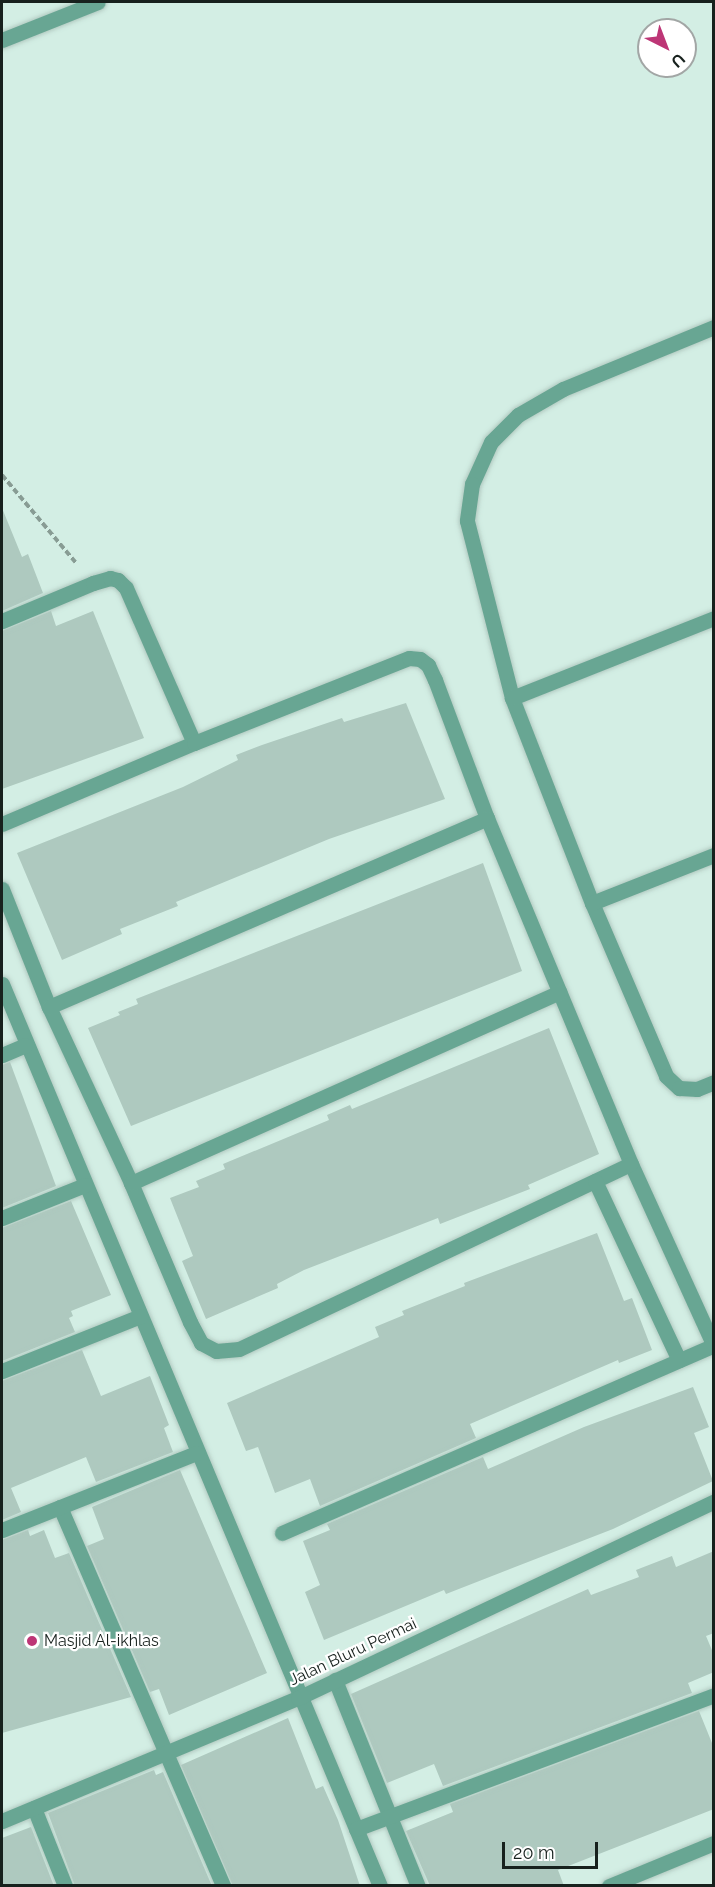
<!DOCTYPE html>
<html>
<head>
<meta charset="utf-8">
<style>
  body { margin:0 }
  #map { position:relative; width:715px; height:1887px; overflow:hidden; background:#d3eee4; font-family:Raleway,sans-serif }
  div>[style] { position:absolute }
  .building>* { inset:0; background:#aec9bf }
  .path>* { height:4px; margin-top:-2px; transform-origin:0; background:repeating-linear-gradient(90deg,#889c94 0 6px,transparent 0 9px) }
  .roads { filter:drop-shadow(0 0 2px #b1c9c0) drop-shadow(0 0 2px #b1c9c0) }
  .lane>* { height:15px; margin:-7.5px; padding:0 7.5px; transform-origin:7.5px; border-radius:7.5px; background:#68a693 }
  .street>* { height:15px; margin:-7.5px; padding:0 7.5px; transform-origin:7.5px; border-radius:7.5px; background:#68a693 }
  .dots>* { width:16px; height:16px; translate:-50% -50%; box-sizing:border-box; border:3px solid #fff; border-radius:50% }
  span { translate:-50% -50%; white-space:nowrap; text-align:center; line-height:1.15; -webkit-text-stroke:4.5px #fff; paint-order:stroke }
  .poi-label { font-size:16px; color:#17211d }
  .left { translate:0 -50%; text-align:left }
  .street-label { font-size:16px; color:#17211d }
  .frame { position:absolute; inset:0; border:3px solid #17211d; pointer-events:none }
  .north { position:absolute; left:637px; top:18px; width:60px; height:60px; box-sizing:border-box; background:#fff; border:2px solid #a2a6a5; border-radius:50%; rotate:138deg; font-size:16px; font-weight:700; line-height:24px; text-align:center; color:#17211d }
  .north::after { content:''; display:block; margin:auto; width:21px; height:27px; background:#bd3676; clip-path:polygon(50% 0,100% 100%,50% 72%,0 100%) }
  .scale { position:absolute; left:502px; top:1842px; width:96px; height:27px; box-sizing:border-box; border:3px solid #17211d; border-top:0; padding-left:8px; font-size:18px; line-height:21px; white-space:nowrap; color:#17211d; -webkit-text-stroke:4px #fff; paint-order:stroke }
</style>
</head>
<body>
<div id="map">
  <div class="building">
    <div style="clip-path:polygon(2px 508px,22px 557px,28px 554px,43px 593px,2px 611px)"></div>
    <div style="clip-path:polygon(51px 611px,56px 626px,93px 611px,144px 738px,2px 789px,2px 631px)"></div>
    <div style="clip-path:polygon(406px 703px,445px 799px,329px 839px,176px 902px,178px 906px,120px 929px,122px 934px,62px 960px,17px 853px,183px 787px,238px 760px,236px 755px,262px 745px,342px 718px,344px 722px)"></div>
    <div style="clip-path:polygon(483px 863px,522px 971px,131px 1126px,88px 1028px,120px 1015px,118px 1012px,138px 1004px,136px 999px)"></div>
    <div style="clip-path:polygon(549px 1028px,599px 1154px,528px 1185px,530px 1189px,440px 1224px,438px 1218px,304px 1270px,277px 1284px,278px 1288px,206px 1319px,182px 1261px,193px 1256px,170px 1198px,199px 1187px,196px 1181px,225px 1169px,223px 1164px,329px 1120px,327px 1115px,350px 1105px,352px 1109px)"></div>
    <div style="clip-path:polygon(10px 1062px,56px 1186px,2px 1208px,2px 1065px)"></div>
    <div style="clip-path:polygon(71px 1201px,111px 1295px,71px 1311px,73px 1316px,69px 1318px,75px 1332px,2px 1361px,2px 1228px)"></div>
    <div style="clip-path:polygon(597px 1233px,624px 1301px,632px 1298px,652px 1350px,619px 1363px,618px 1360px,470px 1424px,476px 1438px,320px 1506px,310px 1479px,275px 1493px,258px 1447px,246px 1451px,227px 1403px,379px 1337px,375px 1327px,404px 1315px,402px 1311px,465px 1286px,464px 1283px)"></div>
    <div style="clip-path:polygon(82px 1350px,101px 1396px,150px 1376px,169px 1425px,164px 1428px,173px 1452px,96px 1482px,86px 1457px,11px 1488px,21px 1512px,2px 1520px,2px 1381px)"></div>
    <div style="clip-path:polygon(693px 1387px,709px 1427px,694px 1433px,713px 1481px,613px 1529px,446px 1594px,444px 1590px,324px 1640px,305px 1592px,320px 1585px,303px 1541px,330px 1530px,327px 1524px,483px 1457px,488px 1469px,584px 1427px)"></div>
    <div style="clip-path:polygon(180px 1470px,267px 1673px,169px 1715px,159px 1689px,150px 1692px,87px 1546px,104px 1539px,92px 1507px)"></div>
    <div style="clip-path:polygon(28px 1530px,30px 1536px,44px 1530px,55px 1558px,69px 1553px,131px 1697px,2px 1733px,2px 1540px)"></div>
    <div style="clip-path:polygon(714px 1551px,714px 1633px,706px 1636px,714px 1655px,714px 1672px,688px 1683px,692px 1693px,443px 1786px,434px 1764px,387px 1783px,351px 1694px,588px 1589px,591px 1595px,639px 1577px,636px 1570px,672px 1556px,676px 1567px)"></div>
    <div style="clip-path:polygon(699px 1711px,714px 1748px,714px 1809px,558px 1870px,564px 1886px,430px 1886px,406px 1831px,453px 1812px,450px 1804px)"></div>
    <div style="clip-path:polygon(288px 1718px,316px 1789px,323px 1786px,338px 1820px,360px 1886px,233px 1886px,181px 1765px)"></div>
    <div style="clip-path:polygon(154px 1770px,156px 1775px,163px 1772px,212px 1886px,75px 1886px,48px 1813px)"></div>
    <div style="clip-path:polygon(31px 1827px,54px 1886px,2px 1886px,2px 1838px)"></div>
  </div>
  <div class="path">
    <div style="left:2px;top:475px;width:116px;rotate:49.9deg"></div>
  </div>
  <div class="roads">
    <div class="lane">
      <div style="left:714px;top:327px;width:163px;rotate:157.7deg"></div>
      <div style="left:563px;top:389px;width:52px;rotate:150deg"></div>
      <div style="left:518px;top:415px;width:38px;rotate:135deg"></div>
      <div style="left:491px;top:442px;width:46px;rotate:114.3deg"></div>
      <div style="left:472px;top:484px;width:37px;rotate:98deg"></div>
      <div style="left:467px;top:521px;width:183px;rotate:75.7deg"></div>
      <div style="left:512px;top:698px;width:220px;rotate:68.7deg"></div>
      <div style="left:592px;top:903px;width:188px;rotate:66.8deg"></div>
      <div style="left:666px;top:1076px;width:18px;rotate:43deg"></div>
      <div style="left:679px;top:1088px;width:18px;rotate:3deg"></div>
      <div style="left:697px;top:1089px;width:18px;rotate:-22deg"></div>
      <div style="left:512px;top:698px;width:217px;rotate:-21.6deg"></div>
      <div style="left:592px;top:903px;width:131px;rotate:-21.5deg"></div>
    </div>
    <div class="street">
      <div style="left:2px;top:40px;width:103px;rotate:-21.6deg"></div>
      <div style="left:2px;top:621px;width:99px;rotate:-22.7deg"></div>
      <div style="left:93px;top:583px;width:18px;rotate:-16deg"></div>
      <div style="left:110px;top:578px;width:8px;rotate:14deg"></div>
      <div style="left:118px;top:580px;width:11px;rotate:45deg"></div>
      <div style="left:126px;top:588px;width:169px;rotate:66.3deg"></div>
      <div style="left:2px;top:824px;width:208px;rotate:-22.9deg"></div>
      <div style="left:194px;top:743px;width:231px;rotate:-21.6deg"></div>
      <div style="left:409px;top:658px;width:11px;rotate:5deg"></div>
      <div style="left:420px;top:659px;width:10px;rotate:37deg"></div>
      <div style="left:428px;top:665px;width:17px;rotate:65deg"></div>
      <div style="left:435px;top:680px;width:147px;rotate:69.4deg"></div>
      <div style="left:487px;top:818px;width:375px;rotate:67.4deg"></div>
      <div style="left:631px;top:1164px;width:200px;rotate:65.5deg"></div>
      <div style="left:2px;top:889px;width:127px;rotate:68.3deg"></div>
      <div style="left:49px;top:1007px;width:194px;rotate:65deg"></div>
      <div style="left:131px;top:1183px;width:151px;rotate:67deg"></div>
      <div style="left:190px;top:1322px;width:24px;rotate:62deg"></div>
      <div style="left:201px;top:1343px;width:17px;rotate:28deg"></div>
      <div style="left:216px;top:1351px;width:23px;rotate:-5deg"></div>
      <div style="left:239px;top:1349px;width:433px;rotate:-25.3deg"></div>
      <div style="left:2px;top:984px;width:978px;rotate:67.26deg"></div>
      <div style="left:49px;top:1007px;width:477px;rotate:-23.3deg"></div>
      <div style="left:2px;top:1055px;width:25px;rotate:-23deg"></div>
      <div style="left:595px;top:1181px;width:198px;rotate:64.9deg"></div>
      <div style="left:131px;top:1183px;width:469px;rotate:-24deg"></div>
      <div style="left:2px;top:1218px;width:89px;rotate:-21.7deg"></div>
      <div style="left:2px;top:1371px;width:149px;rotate:-21.7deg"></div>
      <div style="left:60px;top:1507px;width:413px;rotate:66.7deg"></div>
      <div style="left:2px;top:1530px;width:209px;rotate:-21.6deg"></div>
      <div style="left:282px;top:1533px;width:470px;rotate:-23.5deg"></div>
      <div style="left:335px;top:1680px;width:222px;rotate:68.1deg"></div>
      <div style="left:34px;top:1808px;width:84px;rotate:68.3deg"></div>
      <div style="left:2px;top:1821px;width:321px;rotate:-22.6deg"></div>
      <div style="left:298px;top:1698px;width:460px;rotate:-25.3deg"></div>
      <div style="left:356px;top:1829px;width:382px;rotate:-20.5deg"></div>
      <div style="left:609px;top:1886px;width:113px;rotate:-22.3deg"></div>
    </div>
  </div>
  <div class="dots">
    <div style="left:32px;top:1641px;background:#bd3676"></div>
  </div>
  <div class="poi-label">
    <span class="left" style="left:44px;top:1641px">Masjid Al-ikhlas</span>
  </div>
  <div class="street-label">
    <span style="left:353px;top:1652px;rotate:-25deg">Jalan Bluru Permai</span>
  </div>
  <div class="frame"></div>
  <div class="north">U</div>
  <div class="scale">20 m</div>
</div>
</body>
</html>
